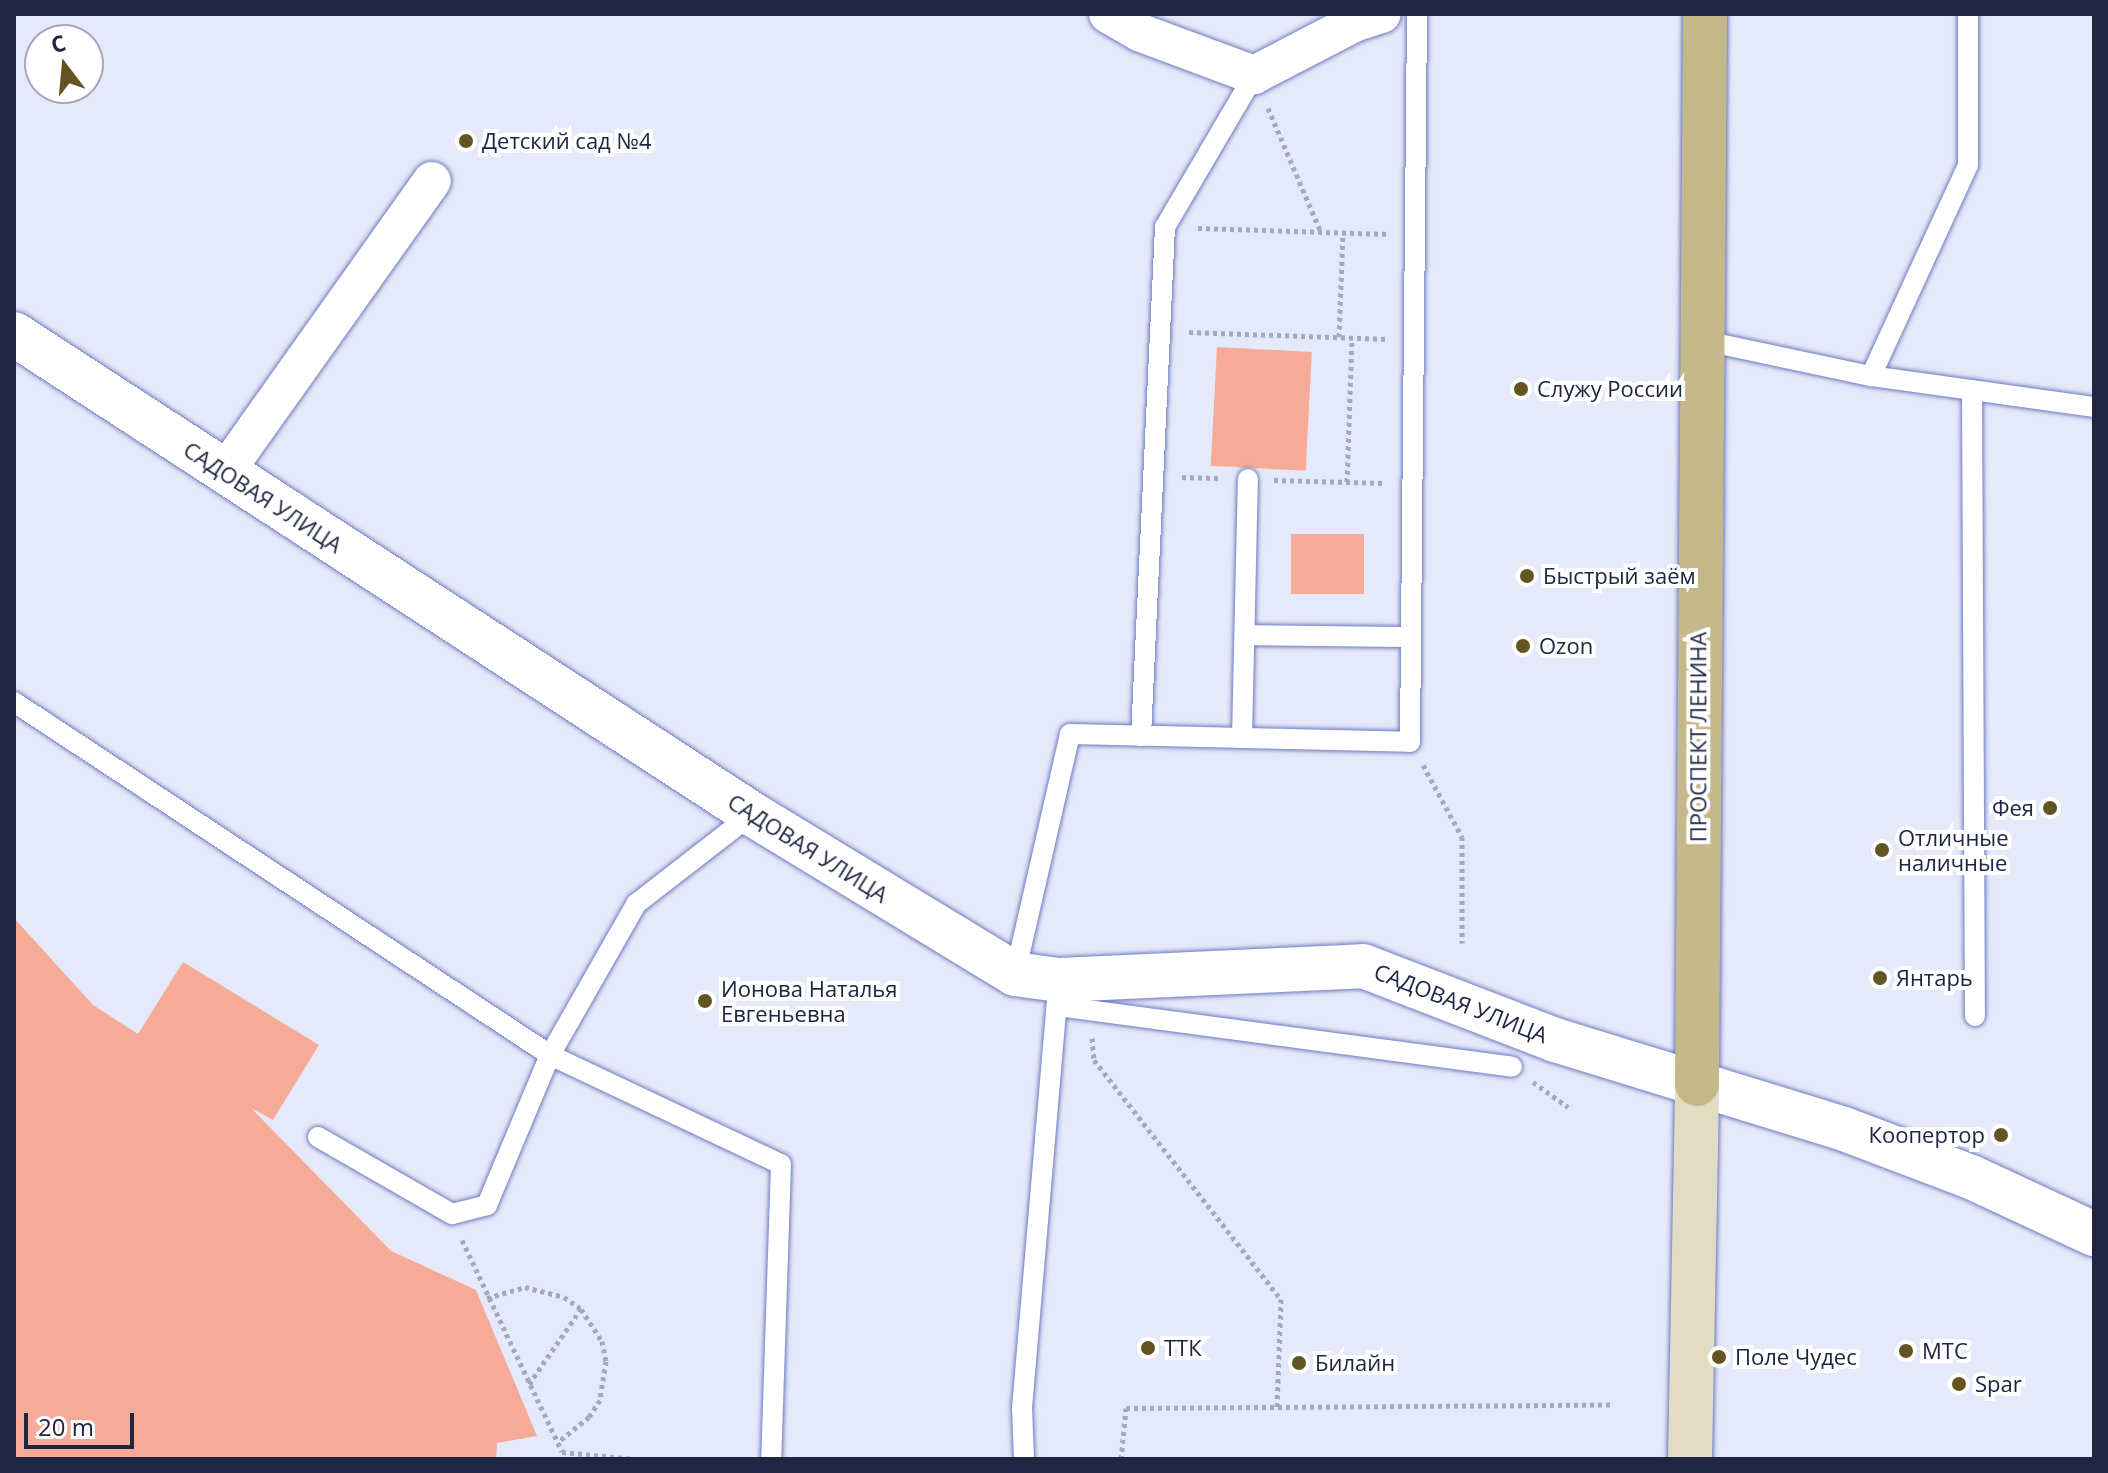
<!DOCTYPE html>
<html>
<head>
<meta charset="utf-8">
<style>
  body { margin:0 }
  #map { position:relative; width:2108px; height:1473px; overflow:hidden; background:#e5e9f9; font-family:"Open Sans",sans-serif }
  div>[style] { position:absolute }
  .green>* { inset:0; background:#f6aa98; transform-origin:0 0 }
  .path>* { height:5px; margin-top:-2.5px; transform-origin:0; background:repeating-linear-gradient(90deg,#a4a9bd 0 4px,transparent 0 8px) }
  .roads { filter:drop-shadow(0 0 2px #6e7bc1) drop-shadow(0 0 2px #6e7bc1) }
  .service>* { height:20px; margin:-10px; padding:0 10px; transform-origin:10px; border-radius:10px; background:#fff }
  .minor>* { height:38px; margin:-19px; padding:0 19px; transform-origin:19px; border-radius:19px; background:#fff }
  .tertiary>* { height:44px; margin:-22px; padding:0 22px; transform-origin:22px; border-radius:22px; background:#fff }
  .secondary>* { height:44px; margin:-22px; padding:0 22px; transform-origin:22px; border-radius:22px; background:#e2dcc5 }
  .primary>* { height:44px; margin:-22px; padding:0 22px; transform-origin:22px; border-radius:22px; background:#c5b98b }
  .dots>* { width:22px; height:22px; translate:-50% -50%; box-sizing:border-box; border:4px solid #fff; border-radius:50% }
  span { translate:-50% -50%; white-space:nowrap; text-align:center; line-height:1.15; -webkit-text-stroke:8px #fff; paint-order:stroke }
  .poi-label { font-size:22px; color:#202542 }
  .left { translate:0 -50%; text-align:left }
  .right { translate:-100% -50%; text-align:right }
  .street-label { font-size:22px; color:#202542 }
  .frame { position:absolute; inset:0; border:16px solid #202542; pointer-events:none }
  .north { position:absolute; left:24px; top:24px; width:80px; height:80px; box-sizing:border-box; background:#fff; border:2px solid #a6a8b3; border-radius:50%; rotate:344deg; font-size:22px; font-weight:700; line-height:32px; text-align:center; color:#202542 }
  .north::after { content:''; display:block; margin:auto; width:28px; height:36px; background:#635522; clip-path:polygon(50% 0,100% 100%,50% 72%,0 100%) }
  .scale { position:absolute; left:24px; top:1413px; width:110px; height:36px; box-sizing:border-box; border:4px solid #202542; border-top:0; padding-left:10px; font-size:24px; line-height:28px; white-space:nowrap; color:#202542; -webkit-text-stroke:6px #fff; paint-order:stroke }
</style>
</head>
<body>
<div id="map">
  <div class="green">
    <div style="left:1217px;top:347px;width:95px;height:119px;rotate:3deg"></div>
    <div style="left:1291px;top:534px;width:73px;height:60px"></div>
    <div style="clip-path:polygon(14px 918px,93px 1005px,138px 1034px,183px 962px,319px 1045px,273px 1120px,251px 1108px,391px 1251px,476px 1290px,537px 1436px,497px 1443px,496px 1459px,14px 1459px)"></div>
  </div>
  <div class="path">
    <div style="left:1268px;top:108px;width:135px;rotate:66.9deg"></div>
    <div style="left:1198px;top:228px;width:190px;rotate:1.8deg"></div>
    <div style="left:1189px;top:332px;width:198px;rotate:2deg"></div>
    <div style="left:1339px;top:337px;width:104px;rotate:-87.8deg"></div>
    <div style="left:1182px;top:477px;width:38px;rotate:2deg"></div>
    <div style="left:1274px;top:480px;width:110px;rotate:1.6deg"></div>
    <div style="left:1347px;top:482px;width:144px;rotate:-88deg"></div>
    <div style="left:1423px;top:765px;width:82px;rotate:61.6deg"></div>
    <div style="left:1462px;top:837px;width:106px;rotate:90deg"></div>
    <div style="left:1092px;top:1038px;width:22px;rotate:85deg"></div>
    <div style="left:1094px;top:1060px;width:303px;rotate:52deg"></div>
    <div style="left:1281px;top:1299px;width:108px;rotate:92.1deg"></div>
    <div style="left:1533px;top:1082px;width:43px;rotate:35.5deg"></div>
    <div style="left:462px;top:1240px;width:234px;rotate:64.7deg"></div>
    <div style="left:562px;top:1452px;width:73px;rotate:5.5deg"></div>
    <div style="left:487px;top:1298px;width:40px;rotate:-16deg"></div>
    <div style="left:525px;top:1287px;width:40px;rotate:14.4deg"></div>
    <div style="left:564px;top:1297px;width:21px;rotate:35deg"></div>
    <div style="left:581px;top:1309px;width:38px;rotate:57deg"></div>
    <div style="left:602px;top:1341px;width:20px;rotate:79deg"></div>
    <div style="left:606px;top:1361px;width:39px;rotate:99deg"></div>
    <div style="left:600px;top:1400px;width:20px;rotate:123deg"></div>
    <div style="left:589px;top:1417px;width:40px;rotate:141deg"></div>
    <div style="left:529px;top:1384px;width:91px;rotate:-55.3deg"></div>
    <div style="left:1121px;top:1459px;width:51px;rotate:-84.4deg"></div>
    <div style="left:1126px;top:1408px;width:484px;rotate:-0.4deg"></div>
  </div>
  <div class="roads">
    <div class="service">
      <div style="left:1701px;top:340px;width:174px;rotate:12deg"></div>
      <div style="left:1871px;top:376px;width:225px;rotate:7.9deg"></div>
      <div style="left:1871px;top:376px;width:232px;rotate:-65.3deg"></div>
      <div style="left:1968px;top:165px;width:151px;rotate:-90deg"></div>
      <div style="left:1972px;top:390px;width:626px;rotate:89.73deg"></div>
      <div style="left:1245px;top:635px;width:166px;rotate:0.7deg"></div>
      <div style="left:14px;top:702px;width:642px;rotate:33.37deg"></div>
      <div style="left:550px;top:1055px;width:174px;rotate:-60.3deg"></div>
      <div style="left:636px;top:904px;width:147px;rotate:-37.8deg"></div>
      <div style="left:1141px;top:736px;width:510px;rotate:-87.3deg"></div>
      <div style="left:1165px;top:227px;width:176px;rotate:-59.6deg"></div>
      <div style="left:1242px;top:738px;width:259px;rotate:-88.7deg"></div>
      <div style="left:1015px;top:974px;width:246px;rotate:-77.1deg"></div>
      <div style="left:1070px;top:734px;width:340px;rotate:1.3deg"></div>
      <div style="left:1410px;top:742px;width:728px;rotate:-89.45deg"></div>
      <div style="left:1057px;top:1006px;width:459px;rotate:7.6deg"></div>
      <div style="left:318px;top:1137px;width:155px;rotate:29.9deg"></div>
      <div style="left:452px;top:1214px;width:36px;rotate:-14deg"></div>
      <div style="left:487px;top:1205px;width:163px;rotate:-67.2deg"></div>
      <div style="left:550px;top:1055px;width:255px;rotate:25.3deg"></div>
      <div style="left:781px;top:1164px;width:295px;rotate:91.9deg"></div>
      <div style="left:1024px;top:1459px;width:51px;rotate:-92.2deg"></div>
      <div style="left:1022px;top:1408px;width:430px;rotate:-85.1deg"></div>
    </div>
    <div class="minor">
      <div style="left:1108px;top:14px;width:38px;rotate:30deg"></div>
      <div style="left:1141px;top:33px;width:121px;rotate:20.4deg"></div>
      <div style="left:1254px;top:75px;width:113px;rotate:-27.5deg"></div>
      <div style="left:1354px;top:23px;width:29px;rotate:-18deg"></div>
      <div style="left:225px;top:472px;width:357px;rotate:-54.6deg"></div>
    </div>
    <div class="tertiary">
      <div style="left:14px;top:334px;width:880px;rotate:33.04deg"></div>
      <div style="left:752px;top:814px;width:308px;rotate:31.3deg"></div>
      <div style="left:1015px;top:974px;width:44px;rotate:7.8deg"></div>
      <div style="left:1059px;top:980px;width:304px;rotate:-2.6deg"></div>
      <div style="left:1363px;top:966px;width:206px;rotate:21.1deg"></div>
      <div style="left:1555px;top:1040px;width:302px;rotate:17.1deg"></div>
      <div style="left:1844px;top:1129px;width:136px;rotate:20.7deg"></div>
      <div style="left:1971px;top:1177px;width:136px;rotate:24.9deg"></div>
    </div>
    <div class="secondary">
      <div style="left:1690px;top:1459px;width:375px;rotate:-88.9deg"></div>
    </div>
    <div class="primary">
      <div style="left:1697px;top:1084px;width:1070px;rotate:-89.57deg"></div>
    </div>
  </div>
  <div class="dots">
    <div style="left:466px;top:141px;background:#635522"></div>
    <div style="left:1521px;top:389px;background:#635522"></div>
    <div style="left:1527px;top:576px;background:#635522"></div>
    <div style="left:1523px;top:646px;background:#635522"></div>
    <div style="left:2050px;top:808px;background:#635522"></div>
    <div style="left:1882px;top:850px;background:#635522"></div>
    <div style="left:1880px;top:978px;background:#635522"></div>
    <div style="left:705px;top:1001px;background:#635522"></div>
    <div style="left:2001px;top:1135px;background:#635522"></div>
    <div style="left:1148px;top:1348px;background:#635522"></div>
    <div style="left:1906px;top:1351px;background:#635522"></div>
    <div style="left:1719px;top:1357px;background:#635522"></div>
    <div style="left:1299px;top:1363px;background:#635522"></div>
    <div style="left:1959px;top:1384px;background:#635522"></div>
  </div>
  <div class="poi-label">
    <span class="left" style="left:482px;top:141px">Детский сад №4</span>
    <span class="left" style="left:1537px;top:389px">Служу России</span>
    <span class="left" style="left:1543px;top:576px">Быстрый заём</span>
    <span class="left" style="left:1539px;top:646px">Ozon</span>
    <span class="right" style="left:2034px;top:808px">Фея</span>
    <span class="left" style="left:1898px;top:850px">Отличные<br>наличные</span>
    <span class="left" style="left:1896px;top:978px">Янтарь</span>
    <span class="left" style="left:721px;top:1001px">Ионова Наталья<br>Евгеньевна</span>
    <span class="right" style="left:1985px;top:1135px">Коопертор</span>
    <span class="left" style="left:1164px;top:1348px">ТТК</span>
    <span class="left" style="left:1922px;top:1351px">МТС</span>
    <span class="left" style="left:1735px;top:1357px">Поле Чудес</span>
    <span class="left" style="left:1315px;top:1363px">Билайн</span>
    <span class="left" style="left:1975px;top:1384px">Spar</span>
  </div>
  <div class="street-label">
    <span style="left:263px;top:497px;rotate:33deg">САДОВАЯ УЛИЦА</span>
    <span style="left:1698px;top:737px;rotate:-90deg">ПРОСПЕКТ ЛЕНИНА</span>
    <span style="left:808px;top:848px;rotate:32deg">САДОВАЯ УЛИЦА</span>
    <span style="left:1461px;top:1003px;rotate:21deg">САДОВАЯ УЛИЦА</span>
  </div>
  <div class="frame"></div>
  <div class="north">С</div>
  <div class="scale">20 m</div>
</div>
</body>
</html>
